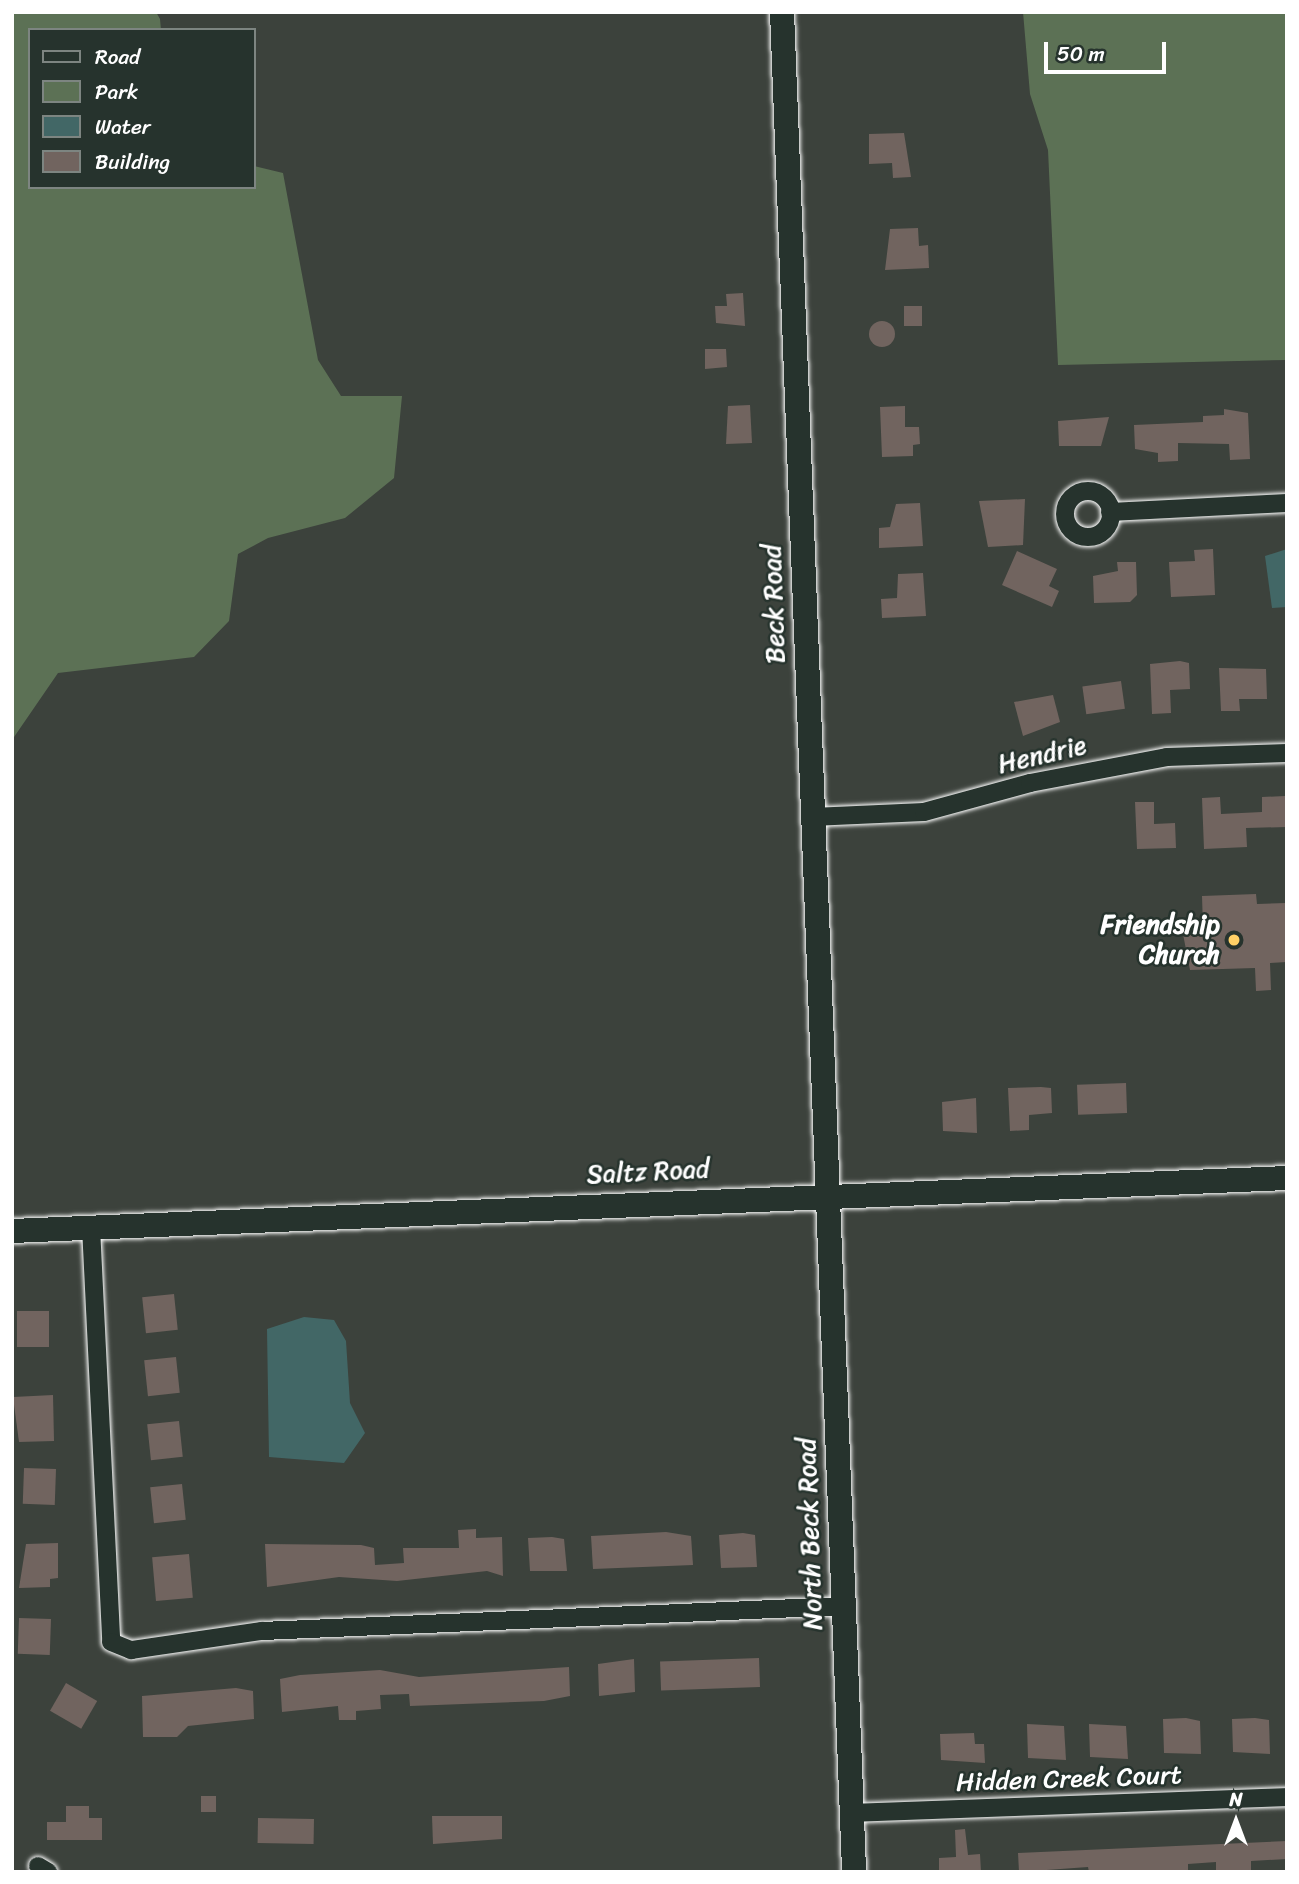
<!DOCTYPE html>
<html>
<head>
<meta charset="utf-8">
<style>
  body { margin:0 }
  #map { position:relative; width:1299px; height:1884px; overflow:hidden; background:#3c423c; font-family:Sriracha,sans-serif }
  div>[style] { position:absolute }
  .green>* { inset:0; background:#5c7155 }
  .water>* { inset:0; background:#426766 }
  .building>* { inset:0; background:#71645f; transform-origin:0 0 }
  .round { border-radius:50% }
  .roads { filter:drop-shadow(0 0 2px #fff) drop-shadow(0 0 2px #fff) }
  .street>* { height:18px; margin:-9px; padding:0 9px; transform-origin:9px; border-radius:9px; background:#26332d }
  .street>.ring { margin:-9px; padding:0; box-sizing:content-box; background:none; border:18px solid #26332d; border-radius:50% }
  .secondary>* { height:24px; margin:-12px; padding:0 12px; transform-origin:12px; border-radius:12px; background:#26332d }
  .dots>* { width:19px; height:19px; translate:-50% -50%; box-sizing:border-box; border:4px solid #26332d; border-radius:50% }
  span { translate:-50% -50%; white-space:nowrap; text-align:center; line-height:1.15; -webkit-text-stroke:5px #26332d; paint-order:stroke }
  .street-label { font-size:26px; color:#fff }
  .poi-label { font-size:26px; color:#fff; font-weight:700 }
  .right { translate:-100% -50%; text-align:right }
  .frame { position:absolute; inset:0; border:14px solid #fff; pointer-events:none }
  .legend { position:absolute; left:28px; top:28px; width:228px; height:161px; box-sizing:border-box; background:#26332d; border:2px solid #7d8581; margin:0; padding:9px 12px; list-style:none; font-size:21px; color:#fff }
  .legend li { display:flex; align-items:center; gap:14px; height:35px }
  .legend b { width:35px; border:2px solid #7d8581 }
  .north { position:absolute; left:1201px; top:1786px; width:70px; height:70px; -webkit-text-stroke:5px #26332d; paint-order:stroke; rotate:0deg; font-size:19px; font-weight:700; line-height:28px; text-align:center; color:#fff }
  .north::after { content:''; display:block; margin:auto; width:24px; height:32px; background:#fff; clip-path:polygon(50% 0,100% 100%,50% 72%,0 100%) }
  .scale { position:absolute; left:1044px; top:42px; width:122px; height:32px; box-sizing:border-box; border:4px solid #fff; border-top:0; padding-left:9px; font-size:21px; line-height:24px; white-space:nowrap; color:#fff; -webkit-text-stroke:5px #26332d; paint-order:stroke }
</style>
</head>
<body>
<div id="map">
  <div class="green">
    <div style="clip-path:polygon(12px 12px,156px 12px,160px 19px,161px 30px,30px 30px,30px 187px,254px 187px,254px 166px,283px 173px,318px 360px,341px 396px,402px 396px,394px 478px,345px 518px,268px 538px,238px 554px,229px 621px,194px 657px,58px 673px,12px 740px)"></div>
    <div style="clip-path:polygon(1023px 12px,1287px 12px,1287px 360px,1058px 365px,1048px 150px,1030px 94px)"></div>
  </div>
  <div class="water">
    <div style="clip-path:polygon(1287px 549px,1287px 607px,1272px 608px,1265px 556px)"></div>
    <div style="clip-path:polygon(304px 1317px,334px 1320px,346px 1341px,350px 1403px,365px 1433px,344px 1463px,269px 1457px,267px 1329px)"></div>
  </div>
  <div class="building">
    <div style="clip-path:polygon(904px 133px,911px 177px,893px 178px,892px 163px,869px 164px,869px 134px)"></div>
    <div style="clip-path:polygon(918px 228px,919px 246px,928px 245px,929px 268px,885px 270px,890px 229px)"></div>
    <div style="clip-path:polygon(743px 293px,745px 326px,716px 323px,715px 306px,727px 306px,726px 294px)"></div>
    <div style="left:904px;top:306px;width:18px;height:20px"></div>
    <div class="round" style="left:869px;top:321px;width:26px;height:26px"></div>
    <div style="clip-path:polygon(705px 349px,726px 349px,727px 367px,705px 369px)"></div>
    <div style="clip-path:polygon(750px 405px,752px 443px,726px 444px,728px 406px)"></div>
    <div style="clip-path:polygon(905px 406px,905px 427px,919px 427px,920px 444px,913px 445px,913px 456px,882px 457px,880px 407px)"></div>
    <div style="clip-path:polygon(1224px 409px,1248px 413px,1250px 459px,1230px 460px,1229px 444px,1178px 443px,1178px 461px,1158px 462px,1158px 453px,1135px 449px,1134px 425px,1203px 422px,1203px 416px,1224px 415px)"></div>
    <div style="clip-path:polygon(1109px 417px,1101px 446px,1059px 446px,1058px 421px)"></div>
    <div style="clip-path:polygon(1025px 499px,1023px 545px,988px 547px,979px 501px)"></div>
    <div style="clip-path:polygon(920px 503px,923px 546px,879px 548px,879px 528px,890px 527px,896px 504px)"></div>
    <div style="clip-path:polygon(1213px 549px,1215px 595px,1171px 597px,1169px 562px,1195px 561px,1194px 550px)"></div>
    <div style="clip-path:polygon(1017px 551px,1057px 569px,1049px 586px,1059px 591px,1052px 607px,1002px 585px)"></div>
    <div style="clip-path:polygon(1117px 562px,1136px 562px,1137px 595px,1130px 602px,1094px 603px,1093px 576px,1118px 571px)"></div>
    <div style="clip-path:polygon(923px 573px,926px 616px,882px 618px,881px 599px,897px 598px,898px 574px)"></div>
    <div style="clip-path:polygon(1180px 661px,1189px 663px,1190px 689px,1170px 690px,1171px 713px,1152px 714px,1150px 664px)"></div>
    <div style="clip-path:polygon(1219px 668px,1266px 669px,1267px 699px,1239px 699px,1240px 711px,1221px 711px)"></div>
    <div style="left:1121px;top:681px;width:28px;height:39px;rotate:82deg"></div>
    <div style="clip-path:polygon(1053px 695px,1060px 722px,1023px 736px,1014px 702px)"></div>
    <div style="clip-path:polygon(1220px 797px,1221px 814px,1262px 812px,1262px 797px,1285px 796px,1287px 827px,1246px 828px,1247px 847px,1204px 849px,1202px 798px)"></div>
    <div style="clip-path:polygon(1135px 802px,1154px 802px,1154px 824px,1175px 823px,1176px 848px,1137px 849px)"></div>
    <div style="clip-path:polygon(1256px 894px,1257px 904px,1286px 903px,1287px 962px,1270px 963px,1271px 990px,1256px 991px,1255px 968px,1190px 970px,1182px 929px,1203px 928px,1202px 896px)"></div>
    <div style="left:1126px;top:1083px;width:30px;height:49px;rotate:88deg"></div>
    <div style="clip-path:polygon(1041px 1087px,1051px 1088px,1052px 1113px,1029px 1115px,1029px 1130px,1010px 1131px,1008px 1088px)"></div>
    <div style="clip-path:polygon(976px 1098px,977px 1133px,943px 1131px,942px 1102px)"></div>
    <div style="left:174px;top:1294px;width:36px;height:32px;rotate:84deg"></div>
    <div style="left:49px;top:1311px;width:36px;height:32px;rotate:90deg"></div>
    <div style="left:176px;top:1357px;width:36px;height:32px;rotate:84deg"></div>
    <div style="clip-path:polygon(53px 1395px,54px 1441px,19px 1442px,13px 1397px)"></div>
    <div style="left:179px;top:1421px;width:36px;height:32px;rotate:84deg"></div>
    <div style="left:56px;top:1469px;width:36px;height:32px;rotate:92deg"></div>
    <div style="left:182px;top:1484px;width:36px;height:32px;rotate:84deg"></div>
    <div style="clip-path:polygon(476px 1529px,476px 1538px,502px 1537px,503px 1576px,487px 1571px,397px 1581px,339px 1577px,267px 1587px,265px 1544px,361px 1545px,374px 1548px,375px 1565px,404px 1563px,403px 1548px,459px 1548px,458px 1530px)"></div>
    <div style="clip-path:polygon(666px 1532px,691px 1536px,693px 1565px,593px 1569px,591px 1536px)"></div>
    <div style="clip-path:polygon(743px 1533px,755px 1535px,757px 1567px,721px 1568px,719px 1535px)"></div>
    <div style="clip-path:polygon(552px 1537px,564px 1539px,567px 1571px,530px 1571px,528px 1538px)"></div>
    <div style="clip-path:polygon(58px 1543px,58px 1578px,50px 1579px,50px 1587px,19px 1588px,26px 1544px)"></div>
    <div style="left:189px;top:1554px;width:44px;height:37px;rotate:85deg"></div>
    <div style="left:51px;top:1619px;width:36px;height:32px;rotate:92deg"></div>
    <div style="left:759px;top:1658px;width:29px;height:99px;rotate:88deg"></div>
    <div style="clip-path:polygon(634px 1659px,635px 1692px,599px 1696px,598px 1664px)"></div>
    <div style="clip-path:polygon(569px 1667px,570px 1696px,544px 1701px,410px 1706px,409px 1694px,380px 1695px,381px 1709px,356px 1711px,356px 1720px,339px 1720px,338px 1706px,282px 1712px,280px 1679px,300px 1675px,380px 1670px,419px 1677px)"></div>
    <div style="left:66px;top:1683px;width:36px;height:32px;rotate:30deg"></div>
    <div style="clip-path:polygon(236px 1688px,253px 1691px,254px 1719px,188px 1726px,177px 1737px,143px 1737px,142px 1696px)"></div>
    <div style="clip-path:polygon(1186px 1718px,1200px 1721px,1201px 1754px,1164px 1753px,1163px 1719px)"></div>
    <div style="clip-path:polygon(1255px 1718px,1269px 1720px,1270px 1754px,1233px 1752px,1232px 1719px)"></div>
    <div style="clip-path:polygon(1027px 1724px,1064px 1726px,1066px 1760px,1028px 1758px)"></div>
    <div style="clip-path:polygon(1089px 1724px,1126px 1726px,1128px 1759px,1090px 1757px)"></div>
    <div style="clip-path:polygon(974px 1733px,975px 1744px,984px 1744px,985px 1763px,941px 1760px,940px 1734px)"></div>
    <div style="left:201px;top:1796px;width:15px;height:16px"></div>
    <div style="clip-path:polygon(66px 1806px,89px 1806px,89px 1818px,102px 1818px,102px 1840px,47px 1840px,47px 1822px,66px 1822px)"></div>
    <div style="clip-path:polygon(432px 1816px,502px 1816px,502px 1839px,433px 1844px)"></div>
    <div style="left:258px;top:1818px;width:56px;height:25px;rotate:1deg"></div>
    <div style="clip-path:polygon(965px 1829px,968px 1855px,980px 1854px,981px 1872px,939px 1872px,939px 1858px,956px 1857px,955px 1830px)"></div>
    <div style="clip-path:polygon(1287px 1841px,1287px 1859px,1251px 1861px,1251px 1872px,1216px 1872px,1216px 1862px,1188px 1864px,1188px 1872px,1089px 1872px,1088px 1867px,1019px 1872px,1018px 1853px)"></div>
  </div>
  <div class="roads">
    <div class="street">
      <div class="ring" style="left:1065px;top:491px;width:28px;height:28px"></div>
      <div style="left:1110px;top:512px;width:177px;rotate:-2.9deg"></div>
      <div style="left:812px;top:817px;width:112px;rotate:-2.6deg"></div>
      <div style="left:924px;top:812px;width:110px;rotate:-15.3deg"></div>
      <div style="left:1030px;top:783px;width:139px;rotate:-10.7deg"></div>
      <div style="left:1167px;top:757px;width:120px;rotate:-1.9deg"></div>
      <div style="left:91px;top:1227px;width:415px;rotate:87.2deg"></div>
      <div style="left:111px;top:1642px;width:22px;rotate:22deg"></div>
      <div style="left:131px;top:1650px;width:132px;rotate:-8.3deg"></div>
      <div style="left:262px;top:1631px;width:582px;rotate:-2.46deg"></div>
      <div style="left:852px;top:1813px;width:435px;rotate:-2.1deg"></div>
      <div style="left:38px;top:1866px;width:12px;rotate:31deg"></div>
    </div>
    <div class="secondary">
      <div style="left:782px;top:12px;width:1861px;rotate:87.78deg"></div>
      <div style="left:12px;top:1231px;width:1276px;rotate:-2.38deg"></div>
    </div>
  </div>
  <div class="dots">
    <div style="left:1234px;top:940px;background:#ffd166"></div>
  </div>
  <div class="street-label">
    <span style="left:774px;top:604px;rotate:-92deg">Beck Road</span>
    <span style="left:1042px;top:755px;rotate:-13deg">Hendrie</span>
    <span style="left:648px;top:1172px;rotate:-3deg">Saltz Road</span>
    <span style="left:810px;top:1534px;rotate:-92deg">North Beck Road</span>
    <span style="left:1069px;top:1779px;rotate:-2deg">Hidden Creek Court</span>
  </div>
  <div class="poi-label">
    <span class="right" style="left:1220px;top:940px">Friendship<br>Church</span>
  </div>
  <div class="frame"></div>
  <ul class="legend">
  <li><b style="height:9px;background:#26332d"></b>Road</li>
  <li><b style="height:19px;background:#5c7155"></b>Park</li>
  <li><b style="height:19px;background:#426766"></b>Water</li>
  <li><b style="height:19px;background:#71645f"></b>Building</li>
  </ul>
  <div class="north">N</div>
  <div class="scale">50 m</div>
</div>
</body>
</html>
